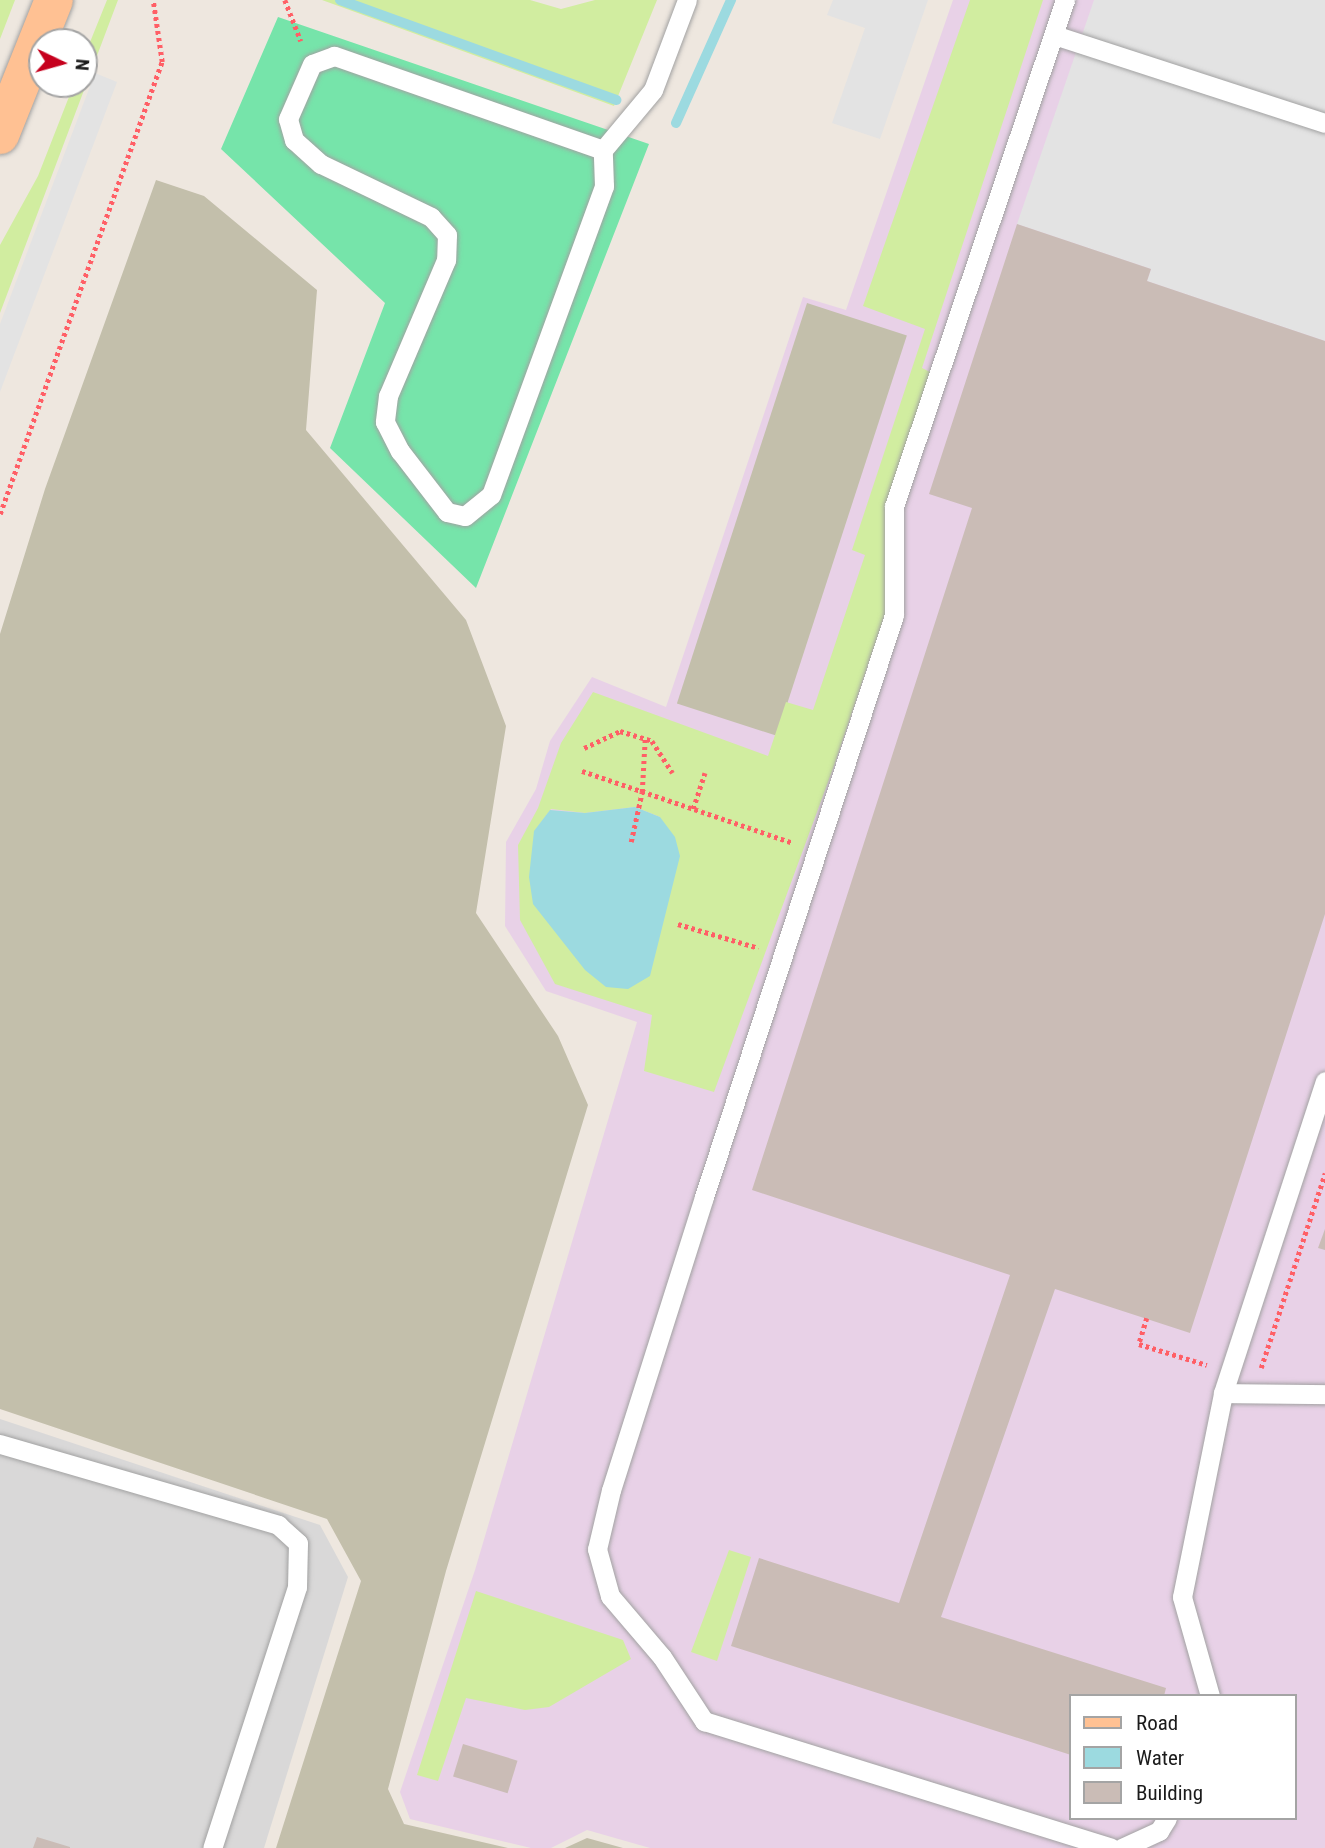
<!DOCTYPE html>
<html>
<head>
<meta charset="utf-8">
<style>
  body { margin:0 }
  #map { position:relative; width:1325px; height:1848px; overflow:hidden; background:#eee7df; font-family:"Roboto Condensed",sans-serif }
  div>[style] { position:absolute }
  .residential>* { inset:0; background:#d9d8d8 }
  .industrial>* { inset:0; background:#e8d1e7 }
  .construction>* { inset:0; background:#c3bfab; transform-origin:0 0 }
  .grass>* { inset:0; background:#d1eda0 }
  .pitch>* { inset:0; background:#76e4aa }
  .parking>* { inset:0; background:#e3e3e3 }
  .water>* { inset:0; background:#9cdae0 }
  .stream>* { height:10px; margin:-5px; padding:0 5px; transform-origin:5px; border-radius:5px; background:#9cdae0 }
  .building>* { inset:0; background:#cabcb6; transform-origin:0 0 }
  .path>* { height:4.5px; margin-top:-2.25px; transform-origin:0; background:repeating-linear-gradient(90deg,#ff5f66 0 3.5px,transparent 0 7px) }
  .roads { filter:drop-shadow(0 0 2px #a2a2a2) drop-shadow(0 0 2px #a2a2a2) }
  .lane>* { height:19px; margin:-9.5px; padding:0 9.5px; transform-origin:9.5px; border-radius:9.5px; background:#fff }
  .primary>* { height:38px; margin:-19px; padding:0 19px; transform-origin:19px; border-radius:19px; background:#ffc193 }
  span { translate:-50% -50%; white-space:nowrap; text-align:center; line-height:1.15; -webkit-text-stroke:5px #fff; paint-order:stroke }
  .legend { position:absolute; left:1069px; top:1694px; width:228px; height:126px; box-sizing:border-box; background:#fff; border:2px solid #a4a4a4; margin:0; padding:9px 12px; list-style:none; font-size:21px; color:#1b1b1b }
  .legend li { display:flex; align-items:center; gap:14px; height:35px }
  .legend b { width:35px; border:2px solid #a4a4a4 }
  .north { position:absolute; left:28px; top:28px; width:70px; height:70px; box-sizing:border-box; background:#fff; border:2px solid #a4a4a4; border-radius:50%; rotate:95deg; font-size:19px; font-weight:700; line-height:28px; text-align:center; color:#1b1b1b }
  .north::after { content:''; display:block; margin:auto; width:24px; height:32px; background:#c6001d; clip-path:polygon(50% 0,100% 100%,50% 72%,0 100%) }
</style>
</head>
<body>
<div id="map">
  <div class="residential">
    <div style="clip-path:polygon(0 1419px,320px 1525px,348px 1577px,264px 1848px,0 1848px)"></div>
  </div>
  <div class="industrial">
    <div style="clip-path:polygon(evenodd,953px 0,1325px 0,1325px 1848px,650px 1848px,587px 1830px,551px 1848px,531px 1848px,410px 1819px,400px 1792px,475px 1570px,637px 1022px,546px 991px,505px 926px,506px 842px,536px 789px,550px 741px,592px 677px,666px 707px,803px 297px,846px 310px,953px 0,1071px 1696px,1295px 1696px,1295px 1818px,1071px 1818px,1071px 1696px)"></div>
  </div>
  <div class="construction">
    <div style="clip-path:polygon(156px 180px,204px 196px,317px 290px,306px 430px,466px 620px,506px 726px,476px 913px,558px 1036px,588px 1105px,446px 1571px,388px 1789px,404px 1824px,508px 1848px,276px 1848px,361px 1581px,327px 1519px,0 1409px,0 634px,45px 489px)"></div>
    <div style="left:807px;top:303px;width:105px;height:421px;rotate:18deg"></div>
    <div style="clip-path:polygon(587px 1838px,623px 1848px,565px 1848px)"></div>
  </div>
  <div class="grass">
    <div style="clip-path:polygon(0 0,15px 0,0 39px)"></div>
    <div style="clip-path:polygon(107px 0,118px 0,0 313px,0 245px,38px 176px,74px 84px,84px 84px,84px 57px)"></div>
    <div style="clip-path:polygon(322px 0,530px 0,561px 9px,595px 0,657px 0,614px 106px)"></div>
    <div style="clip-path:polygon(evenodd,970px 0,1043px 0,922px 368px,930px 372px,886px 506px,885px 614px,834px 766px,714px 1092px,644px 1071px,652px 1015px,555px 984px,520px 920px,518px 845px,538px 808px,561px 743px,593px 692px,768px 756px,786px 702px,813px 710px,865px 555px,852px 550px,925px 329px,863px 306px,970px 0,635px 807px,660px 817px,534px 832px,551px 809px,585px 813px,635px 807px)"></div>
    <div style="clip-path:polygon(729px 1550px,751px 1557px,717px 1661px,691px 1652px)"></div>
    <div style="clip-path:polygon(476px 1591px,623px 1640px,631px 1659px,549px 1707px,525px 1710px,466px 1698px,438px 1781px,417px 1775px)"></div>
  </div>
  <div class="pitch">
    <div style="clip-path:polygon(278px 17px,649px 144px,476px 588px,330px 448px,385px 303px,221px 149px)"></div>
  </div>
  <div class="parking">
    <div style="clip-path:polygon(833px 0,928px 0,880px 139px,832px 123px,865px 28px,827px 15px)"></div>
    <div style="clip-path:polygon(1094px 0,1325px 0,1325px 341px,1147px 281px,1151px 269px,1017px 224px)"></div>
    <div style="clip-path:polygon(95px 73px,117px 82px,0 392px,0 324px)"></div>
  </div>
  <div class="water">
    <div style="clip-path:polygon(635px 807px,660px 817px,675px 837px,680px 856px,650px 976px,628px 989px,606px 987px,585px 970px,533px 904px,529px 877px,534px 831px,550px 810px,585px 813px)"></div>
  </div>
  <div class="stream">
    <div style="left:340px;top:0;width:294px;rotate:19.9deg"></div>
    <div style="left:676px;top:123px;width:135px;rotate:-65.9deg"></div>
  </div>
  <div class="building">
    <div style="clip-path:polygon(1017px 224px,1151px 269px,1147px 281px,1325px 341px,1325px 914px,1190px 1333px,1055px 1289px,941px 1617px,1166px 1688px,1164px 1696px,1071px 1696px,1071px 1755px,731px 1646px,759px 1558px,899px 1603px,1010px 1275px,752px 1190px,972px 508px,929px 494px)"></div>
    <div style="clip-path:polygon(1325px 1229px,1325px 1250px,1318px 1248px)"></div>
    <div style="left:463px;top:1744px;width:57px;height:34px;rotate:17deg"></div>
    <div style="clip-path:polygon(37px 1837px,70px 1847px,70px 1848px,33px 1848px)"></div>
  </div>
  <div class="path">
    <div style="left:285px;top:0;width:44px;rotate:68.7deg"></div>
    <div style="left:0;top:514px;width:480px;rotate:-70.3deg"></div>
    <div style="left:162px;top:62px;width:63px;rotate:-98.3deg"></div>
    <div style="left:584px;top:748px;width:40px;rotate:-25deg"></div>
    <div style="left:620px;top:731px;width:34px;rotate:17deg"></div>
    <div style="left:652px;top:741px;width:38px;rotate:57deg"></div>
    <div style="left:582px;top:771px;width:223px;rotate:18.8deg"></div>
    <div style="left:693px;top:809px;width:38px;rotate:-72deg"></div>
    <div style="left:631px;top:842px;width:51px;rotate:-77.6deg"></div>
    <div style="left:642px;top:792px;width:53px;rotate:-86.8deg"></div>
    <div style="left:678px;top:924px;width:84px;rotate:16.5deg"></div>
    <div style="left:1147px;top:1318px;width:27px;rotate:107deg"></div>
    <div style="left:1139px;top:1344px;width:71px;rotate:17.2deg"></div>
    <div style="left:1261px;top:1368px;width:205px;rotate:-71.8deg"></div>
  </div>
  <div class="roads">
    <div class="lane">
      <div style="left:1065px;top:0;width:534px;rotate:108.67deg"></div>
      <div style="left:894px;top:506px;width:109px;rotate:90deg"></div>
      <div style="left:894px;top:615px;width:612px;rotate:108.08deg"></div>
      <div style="left:704px;top:1197px;width:307px;rotate:107.6deg"></div>
      <div style="left:611px;top:1490px;width:61px;rotate:103.3deg"></div>
      <div style="left:597px;top:1549px;width:49px;rotate:74.5deg"></div>
      <div style="left:610px;top:1596px;width:80px;rotate:49.6deg"></div>
      <div style="left:662px;top:1657px;width:77px;rotate:56.7deg"></div>
      <div style="left:704px;top:1721px;width:426px;rotate:17.3deg"></div>
      <div style="left:1054px;top:35px;width:285px;rotate:18deg"></div>
      <div style="left:603px;top:150px;width:285px;rotate:-160.7deg"></div>
      <div style="left:334px;top:56px;width:23px;rotate:160deg"></div>
      <div style="left:312px;top:64px;width:60px;rotate:113.6deg"></div>
      <div style="left:288px;top:119px;width:22px;rotate:74deg"></div>
      <div style="left:294px;top:140px;width:36px;rotate:42deg"></div>
      <div style="left:321px;top:164px;width:122px;rotate:25.7deg"></div>
      <div style="left:431px;top:217px;width:24px;rotate:48deg"></div>
      <div style="left:447px;top:235px;width:25px;rotate:92deg"></div>
      <div style="left:446px;top:260px;width:148px;rotate:113.1deg"></div>
      <div style="left:388px;top:396px;width:26px;rotate:97deg"></div>
      <div style="left:385px;top:422px;width:33px;rotate:63deg"></div>
      <div style="left:400px;top:451px;width:77px;rotate:52.4deg"></div>
      <div style="left:447px;top:512px;width:18px;rotate:13deg"></div>
      <div style="left:465px;top:516px;width:33px;rotate:-39deg"></div>
      <div style="left:491px;top:495px;width:329px;rotate:-69.9deg"></div>
      <div style="left:604px;top:186px;width:36px;rotate:-92deg"></div>
      <div style="left:603px;top:150px;width:78px;rotate:-50.2deg"></div>
      <div style="left:653px;top:90px;width:96px;rotate:-69.3deg"></div>
      <div style="left:1223px;top:1393px;width:102px;rotate:0.6deg"></div>
      <div style="left:0;top:1444px;width:290px;rotate:16.2deg"></div>
      <div style="left:278px;top:1525px;width:27px;rotate:42deg"></div>
      <div style="left:298px;top:1543px;width:44px;rotate:91.3deg"></div>
      <div style="left:297px;top:1587px;width:274px;rotate:108deg"></div>
      <div style="left:1210px;top:1696px;width:103px;rotate:-105.8deg"></div>
      <div style="left:1182px;top:1597px;width:208px;rotate:-78.6deg"></div>
      <div style="left:1223px;top:1393px;width:328px;rotate:-71.9deg"></div>
      <div style="left:1122px;top:1848px;width:41px;rotate:-24.7deg"></div>
      <div style="left:1159px;top:1831px;width:15px;rotate:-58deg"></div>
    </div>
    <div class="primary">
      <div style="left:0;top:135px;width:145px;rotate:-68.2deg"></div>
    </div>
  </div>
  <ul class="legend">
  <li><b style="height:9px;background:#ffc193"></b>Road</li>
  <li><b style="height:19px;background:#9cdae0"></b>Water</li>
  <li><b style="height:19px;background:#cabcb6"></b>Building</li>
  </ul>
  <div class="north">N</div>
</div>
</body>
</html>
